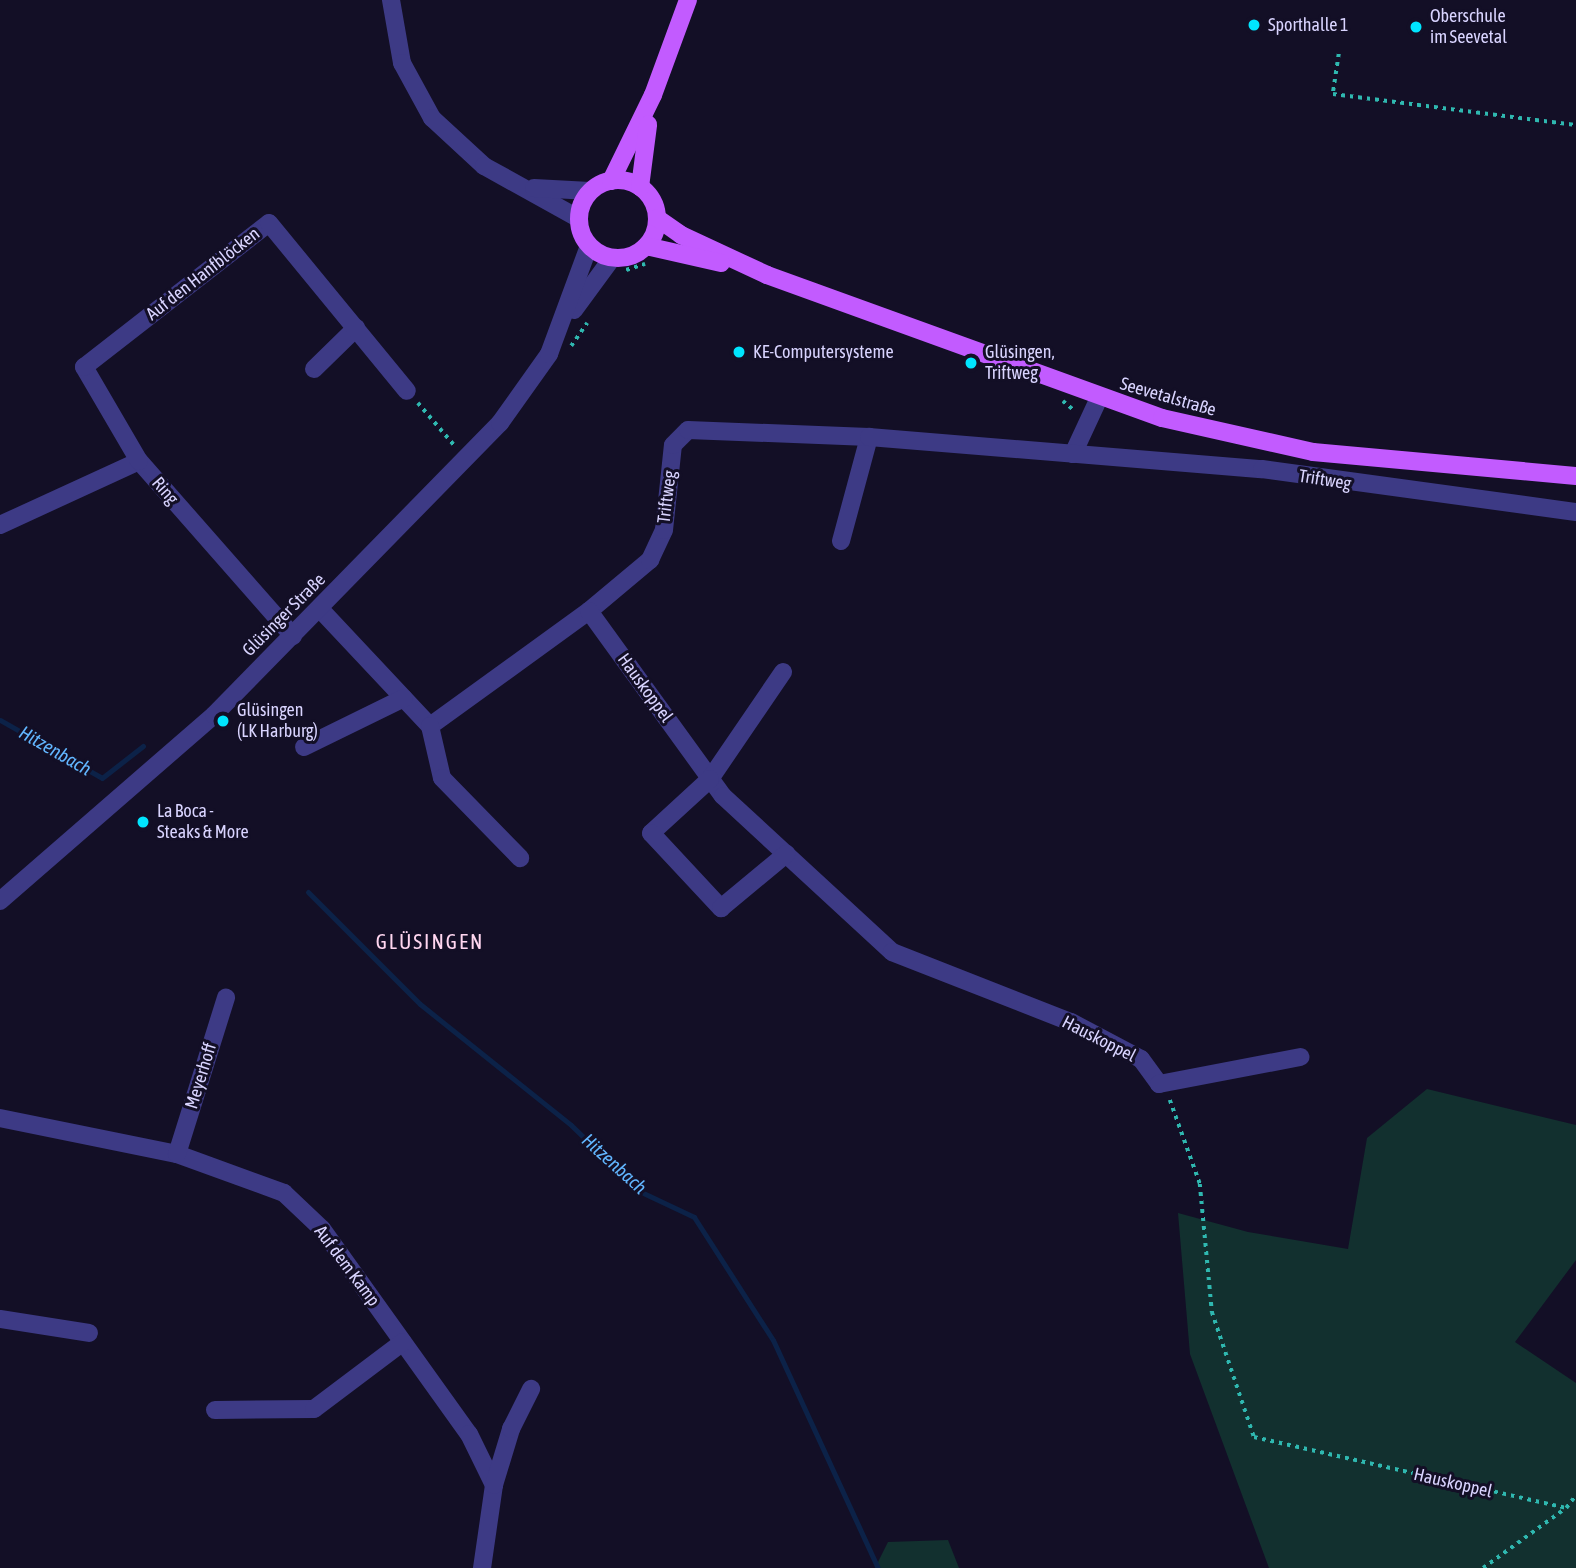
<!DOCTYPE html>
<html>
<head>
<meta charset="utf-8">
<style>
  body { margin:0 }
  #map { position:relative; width:1576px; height:1568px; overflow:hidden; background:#130f26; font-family:"Asap Condensed",sans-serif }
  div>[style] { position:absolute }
  .green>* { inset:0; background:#12302f }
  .stream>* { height:5px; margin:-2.5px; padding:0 2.5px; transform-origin:2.5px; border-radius:2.5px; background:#0c2248 }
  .path>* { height:3.5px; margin-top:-1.75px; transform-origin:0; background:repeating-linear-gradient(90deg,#2fb8b0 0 3.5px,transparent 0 8.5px) }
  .minor>* { height:18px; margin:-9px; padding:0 9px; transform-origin:9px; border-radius:9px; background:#3d3a85 }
  .major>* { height:18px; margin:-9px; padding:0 9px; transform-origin:9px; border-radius:9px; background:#c25bff }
  .major>.ring { margin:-9px; padding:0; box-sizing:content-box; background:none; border:18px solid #c25bff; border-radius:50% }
  .dots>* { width:19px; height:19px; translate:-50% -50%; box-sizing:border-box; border:4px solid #130f26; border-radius:50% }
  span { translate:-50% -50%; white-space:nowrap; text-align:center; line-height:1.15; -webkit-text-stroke:6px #130f26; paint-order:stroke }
  .poi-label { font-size:18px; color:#d9d4ff }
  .left { translate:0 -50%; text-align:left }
  .street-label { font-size:18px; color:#d9d4ff }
  .water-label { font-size:19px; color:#62b6ff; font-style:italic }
  .quarter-label { font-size:21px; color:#ffd6f0; letter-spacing:2px }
</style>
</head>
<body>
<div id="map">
  <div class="green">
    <div style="clip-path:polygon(1427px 1089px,1576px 1125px,1576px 1260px,1515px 1342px,1576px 1383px,1576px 1568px,1269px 1568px,1190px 1354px,1178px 1213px,1248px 1232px,1348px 1249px,1367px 1138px)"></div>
    <div style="clip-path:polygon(948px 1540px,959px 1568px,875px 1568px,888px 1542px)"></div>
  </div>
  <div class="stream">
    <div style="left:0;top:720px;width:117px;rotate:29.6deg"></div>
    <div style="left:102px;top:778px;width:52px;rotate:-38deg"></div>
    <div style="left:308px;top:892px;width:158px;rotate:45deg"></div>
    <div style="left:420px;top:1004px;width:193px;rotate:38.7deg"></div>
    <div style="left:571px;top:1125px;width:95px;rotate:44.1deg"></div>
    <div style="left:639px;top:1191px;width:61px;rotate:25.3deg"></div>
    <div style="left:694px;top:1217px;width:146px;rotate:57.3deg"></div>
    <div style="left:773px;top:1340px;width:251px;rotate:65.3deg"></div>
  </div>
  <div class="path">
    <div style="left:1339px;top:54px;width:40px;rotate:98.5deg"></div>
    <div style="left:1333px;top:94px;width:245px;rotate:7.3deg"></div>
    <div style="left:626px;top:270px;width:20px;rotate:-18deg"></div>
    <div style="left:571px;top:346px;width:28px;rotate:-55deg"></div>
    <div style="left:1063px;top:401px;width:16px;rotate:40deg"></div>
    <div style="left:418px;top:403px;width:55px;rotate:49.4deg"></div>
    <div style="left:1170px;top:1100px;width:89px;rotate:70.3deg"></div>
    <div style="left:1200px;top:1184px;width:129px;rotate:84.6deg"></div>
    <div style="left:1212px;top:1312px;width:132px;rotate:71.4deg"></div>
    <div style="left:1254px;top:1437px;width:320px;rotate:12.8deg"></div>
    <div style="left:1483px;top:1568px;width:102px;rotate:-35.9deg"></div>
    <div style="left:1566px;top:1508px;width:16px;rotate:-52deg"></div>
  </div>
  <div class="minor">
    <div style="left:391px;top:0;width:64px;rotate:80.1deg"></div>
    <div style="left:402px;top:63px;width:63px;rotate:61.4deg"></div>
    <div style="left:432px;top:118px;width:71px;rotate:42.7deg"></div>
    <div style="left:484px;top:166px;width:107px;rotate:29deg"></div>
    <div style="left:534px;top:188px;width:56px;rotate:3.1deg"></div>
    <div style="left:574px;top:310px;width:64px;rotate:-53.8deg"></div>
    <div style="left:314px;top:369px;width:59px;rotate:-44.3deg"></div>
    <div style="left:1073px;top:454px;width:62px;rotate:-65.1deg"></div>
    <div style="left:0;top:525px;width:153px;rotate:-24.7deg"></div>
    <div style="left:841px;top:541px;width:108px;rotate:-74.9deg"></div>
    <div style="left:320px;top:609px;width:161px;rotate:46.8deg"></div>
    <div style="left:430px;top:726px;width:196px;rotate:-35.9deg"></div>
    <div style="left:589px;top:611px;width:80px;rotate:-39.9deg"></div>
    <div style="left:650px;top:560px;width:33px;rotate:-65deg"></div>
    <div style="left:664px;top:530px;width:85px;rotate:-84deg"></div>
    <div style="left:673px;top:445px;width:21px;rotate:-45deg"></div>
    <div style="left:688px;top:430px;width:181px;rotate:2.2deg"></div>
    <div style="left:869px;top:437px;width:394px;rotate:4.7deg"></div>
    <div style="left:1262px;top:469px;width:317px;rotate:7.8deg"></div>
    <div style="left:589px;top:611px;width:228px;rotate:54.1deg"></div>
    <div style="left:723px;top:796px;width:230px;rotate:42.7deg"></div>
    <div style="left:892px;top:952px;width:192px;rotate:21.4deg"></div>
    <div style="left:1071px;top:1022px;width:79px;rotate:27.9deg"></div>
    <div style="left:1141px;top:1059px;width:31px;rotate:54deg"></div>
    <div style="left:1159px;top:1084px;width:144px;rotate:-10.8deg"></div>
    <div style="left:293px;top:636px;width:233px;rotate:-131.3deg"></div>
    <div style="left:139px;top:461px;width:109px;rotate:-120.3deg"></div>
    <div style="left:84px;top:367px;width:234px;rotate:-37.9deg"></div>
    <div style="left:269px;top:223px;width:217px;rotate:50.6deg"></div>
    <div style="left:783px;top:672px;width:130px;rotate:124.3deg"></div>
    <div style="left:710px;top:779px;width:80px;rotate:137.5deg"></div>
    <div style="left:651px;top:833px;width:103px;rotate:47deg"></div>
    <div style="left:721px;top:908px;width:85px;rotate:-39.7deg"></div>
    <div style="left:430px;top:726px;width:53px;rotate:77deg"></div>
    <div style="left:442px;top:778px;width:112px;rotate:45.7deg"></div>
    <div style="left:304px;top:747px;width:111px;rotate:-26.1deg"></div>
    <div style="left:0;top:901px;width:284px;rotate:-41deg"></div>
    <div style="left:214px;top:715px;width:409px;rotate:-45.6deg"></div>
    <div style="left:500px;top:423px;width:85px;rotate:-54.6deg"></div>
    <div style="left:549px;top:354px;width:115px;rotate:-69.7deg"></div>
    <div style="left:0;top:1118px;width:181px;rotate:11.5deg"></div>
    <div style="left:177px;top:1154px;width:114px;rotate:20deg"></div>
    <div style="left:284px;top:1193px;width:52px;rotate:43.5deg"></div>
    <div style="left:322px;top:1229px;width:252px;rotate:54.4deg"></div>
    <div style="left:469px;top:1434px;width:57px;rotate:63.9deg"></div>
    <div style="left:494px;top:1485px;width:84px;rotate:98.2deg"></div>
    <div style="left:177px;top:1154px;width:164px;rotate:-72.6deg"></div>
    <div style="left:0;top:1319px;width:90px;rotate:8.9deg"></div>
    <div style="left:215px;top:1410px;width:99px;rotate:-0.6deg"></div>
    <div style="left:314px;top:1409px;width:111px;rotate:-37deg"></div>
    <div style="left:494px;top:1485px;width:59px;rotate:-73.1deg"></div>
    <div style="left:511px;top:1429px;width:45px;rotate:-63.4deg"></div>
  </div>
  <div class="major">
    <div class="ring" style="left:579px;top:180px;width:60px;height:60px"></div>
    <div style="left:611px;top:181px;width:96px;rotate:-64deg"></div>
    <div style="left:653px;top:95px;width:101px;rotate:-69.8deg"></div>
    <div style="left:640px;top:187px;width:63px;rotate:-82.6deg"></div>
    <div style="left:657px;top:218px;width:29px;rotate:35deg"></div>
    <div style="left:681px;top:235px;width:95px;rotate:24.9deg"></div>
    <div style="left:767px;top:275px;width:420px;rotate:19.9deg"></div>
    <div style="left:1162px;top:418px;width:155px;rotate:12.7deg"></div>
    <div style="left:1313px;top:452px;width:264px;rotate:5.2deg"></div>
    <div style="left:646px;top:246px;width:77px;rotate:12.8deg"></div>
  </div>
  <div class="dots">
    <div style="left:1254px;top:25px;background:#00e5ff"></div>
    <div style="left:1416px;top:27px;background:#00e5ff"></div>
    <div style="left:739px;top:352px;background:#00e5ff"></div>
    <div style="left:971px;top:363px;background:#00e5ff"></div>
    <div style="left:223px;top:721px;background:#00e5ff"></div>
    <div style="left:143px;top:822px;background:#00e5ff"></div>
  </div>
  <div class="poi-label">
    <span class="left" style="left:1430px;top:27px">Oberschule<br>im Seevetal</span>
    <span class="left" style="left:1268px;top:25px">Sporthalle 1</span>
    <span class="left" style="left:753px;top:352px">KE-Computersysteme</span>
    <span class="left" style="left:985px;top:363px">Glüsingen,<br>Triftweg</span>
    <span class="left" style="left:237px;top:721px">Glüsingen<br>(LK Harburg)</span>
    <span class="left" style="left:157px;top:822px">La Boca -<br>Steaks &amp; More</span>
  </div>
  <div class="street-label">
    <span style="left:203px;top:274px;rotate:-38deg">Auf den Hanfblöcken</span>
    <span style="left:1168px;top:397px;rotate:16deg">Seevetalstraße</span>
    <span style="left:1325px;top:480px;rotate:9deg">Triftweg</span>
    <span style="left:165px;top:491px;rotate:49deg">Ring</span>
    <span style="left:667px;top:497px;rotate:-83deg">Triftweg</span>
    <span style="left:284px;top:615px;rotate:-45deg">Glüsinger Straße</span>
    <span style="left:645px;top:688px;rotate:54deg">Hauskoppel</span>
    <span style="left:1099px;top:1039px;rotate:27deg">Hauskoppel</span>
    <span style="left:201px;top:1076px;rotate:-73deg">Meyerhoff</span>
    <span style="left:347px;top:1266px;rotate:53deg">Auf dem Kamp</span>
    <span style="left:1453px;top:1483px;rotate:13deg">Hauskoppel</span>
  </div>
  <div class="water-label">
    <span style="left:55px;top:751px;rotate:30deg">Hitzenbach</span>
    <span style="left:614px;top:1164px;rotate:42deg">Hitzenbach</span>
  </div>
  <div class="quarter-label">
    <span style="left:430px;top:941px">GLÜSINGEN</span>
  </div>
</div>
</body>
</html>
